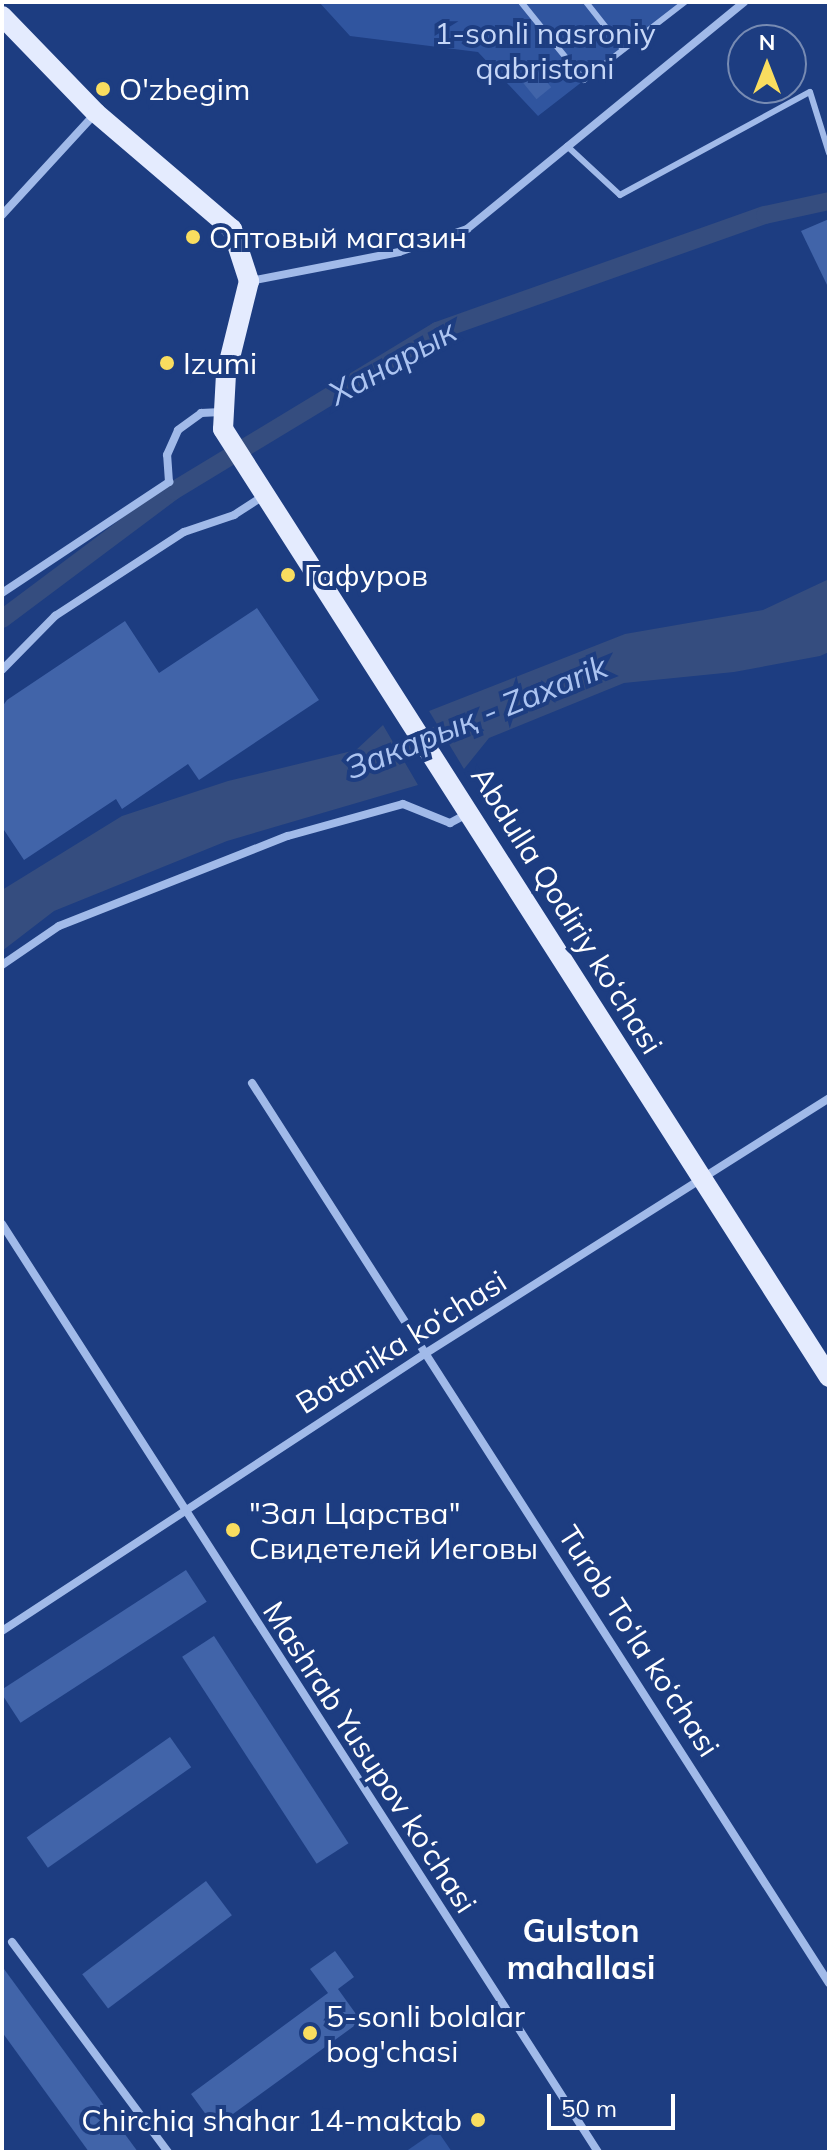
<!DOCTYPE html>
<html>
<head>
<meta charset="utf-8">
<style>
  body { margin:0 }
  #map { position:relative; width:831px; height:2154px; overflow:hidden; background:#1d3d81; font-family:Mulish,sans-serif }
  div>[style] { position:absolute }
  .green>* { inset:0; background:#30559f }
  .water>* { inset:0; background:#354d7f }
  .canal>* { height:18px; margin:-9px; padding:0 9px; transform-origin:9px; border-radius:9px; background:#354d7f }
  .building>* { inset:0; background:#4164a9; transform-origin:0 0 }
  .service>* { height:6px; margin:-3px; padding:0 3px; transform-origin:3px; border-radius:3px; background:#a1bae9 }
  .minor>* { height:8px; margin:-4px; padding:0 4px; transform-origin:4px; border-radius:4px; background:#a1bae9 }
  .primary>* { height:20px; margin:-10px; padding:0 10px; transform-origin:10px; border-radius:10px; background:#e4ebfe }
  .dots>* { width:22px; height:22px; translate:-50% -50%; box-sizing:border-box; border:4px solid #1d3d81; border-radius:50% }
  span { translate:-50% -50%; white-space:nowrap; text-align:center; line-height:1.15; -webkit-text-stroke:8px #1d3d81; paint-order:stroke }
  .park-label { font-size:30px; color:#c5d6f7 }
  .poi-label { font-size:30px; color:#fff }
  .left { translate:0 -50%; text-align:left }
  .right { translate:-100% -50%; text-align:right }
  .street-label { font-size:30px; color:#fff }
  .water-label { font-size:32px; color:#acc4f1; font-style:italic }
  .neighbourhood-label { font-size:32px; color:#fff; font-weight:700 }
  .frame { position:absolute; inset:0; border:4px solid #fff; pointer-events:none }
  .north { position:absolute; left:727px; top:24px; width:80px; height:80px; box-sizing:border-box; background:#1d3d81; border:2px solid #778bb3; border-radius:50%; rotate:0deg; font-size:22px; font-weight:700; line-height:32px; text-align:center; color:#fff }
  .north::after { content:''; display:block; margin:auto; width:28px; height:36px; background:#f9dd5f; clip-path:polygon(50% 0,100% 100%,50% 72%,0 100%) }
  .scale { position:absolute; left:547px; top:2094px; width:128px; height:36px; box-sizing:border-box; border:4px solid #fff; border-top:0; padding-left:10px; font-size:24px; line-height:28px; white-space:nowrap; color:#fff; -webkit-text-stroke:6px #1d3d81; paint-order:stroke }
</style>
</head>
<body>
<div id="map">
  <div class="green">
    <div style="clip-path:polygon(319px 2px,685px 2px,538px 116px,478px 52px,350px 36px)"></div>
    <div style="clip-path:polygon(437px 2130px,452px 2152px,405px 2152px)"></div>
  </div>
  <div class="water">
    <div style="clip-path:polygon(829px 579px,829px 652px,820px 656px,734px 672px,624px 683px,489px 738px,464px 769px,429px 711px,625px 634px,763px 610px)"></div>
    <div style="clip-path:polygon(383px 725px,418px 785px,227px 841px,54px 911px,2px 951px,2px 890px,122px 816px,228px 781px,356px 750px)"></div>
  </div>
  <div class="canal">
    <div style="left:2px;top:619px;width:214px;rotate:-36.8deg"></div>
    <div style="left:173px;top:491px;width:309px;rotate:-31.2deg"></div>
    <div style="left:437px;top:331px;width:348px;rotate:-19.5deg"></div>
    <div style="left:765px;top:215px;width:66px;rotate:-12.3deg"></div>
    <div style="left:379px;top:762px;width:90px;rotate:-24.9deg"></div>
  </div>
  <div class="building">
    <div style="left:538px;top:71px;width:21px;height:19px;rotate:51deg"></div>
    <div style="clip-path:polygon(829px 219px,829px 289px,801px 231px)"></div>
    <div style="clip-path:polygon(257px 608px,319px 700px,199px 780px,188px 764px,122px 809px,116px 799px,24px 860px,2px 827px,2px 707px,7px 700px,125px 621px,159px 673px)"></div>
    <div style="left:186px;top:1570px;width:38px;height:222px;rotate:57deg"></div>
    <div style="left:214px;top:1636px;width:247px;height:38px;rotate:57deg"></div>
    <div style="left:170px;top:1737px;width:37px;height:175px;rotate:55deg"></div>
    <div style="left:206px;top:1881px;width:43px;height:155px;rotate:53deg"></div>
    <div style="clip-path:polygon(335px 1951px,354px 1977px,338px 1989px,361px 2021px,215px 2127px,191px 2094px,328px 1993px,310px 1969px)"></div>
    <div style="clip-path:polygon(4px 1969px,138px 2152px,89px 2152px,2px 2032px)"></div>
  </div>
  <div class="service">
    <div style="left:521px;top:2px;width:100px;rotate:51.1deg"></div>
    <div style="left:584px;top:80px;width:128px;rotate:-37.7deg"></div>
    <div style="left:586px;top:2px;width:60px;rotate:51.8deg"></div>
    <div style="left:567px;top:146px;width:72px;rotate:42.8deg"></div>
    <div style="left:620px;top:195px;width:216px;rotate:-28.5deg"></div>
    <div style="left:810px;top:92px;width:64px;rotate:72.7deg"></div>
  </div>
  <div class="minor">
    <div style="left:2px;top:215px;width:137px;rotate:-47.4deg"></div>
    <div style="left:250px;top:281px;width:152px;rotate:-11deg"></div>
    <div style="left:399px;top:252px;width:72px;rotate:-18.7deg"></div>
    <div style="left:467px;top:229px;width:358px;rotate:-39.3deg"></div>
    <div style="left:2px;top:593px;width:201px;rotate:-33.6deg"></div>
    <div style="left:169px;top:482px;width:27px;rotate:-94deg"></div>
    <div style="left:167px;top:455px;width:27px;rotate:-66deg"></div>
    <div style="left:178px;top:430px;width:29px;rotate:-36deg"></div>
    <div style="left:201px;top:413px;width:20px;rotate:-3deg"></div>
    <div style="left:2px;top:670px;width:76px;rotate:-45.5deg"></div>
    <div style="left:55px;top:616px;width:154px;rotate:-33.1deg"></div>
    <div style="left:184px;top:532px;width:53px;rotate:-18.8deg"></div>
    <div style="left:234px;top:515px;width:35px;rotate:-33deg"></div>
    <div style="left:2px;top:965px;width:69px;rotate:-34.4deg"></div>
    <div style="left:59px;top:926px;width:246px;rotate:-21.5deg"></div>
    <div style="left:288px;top:836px;width:119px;rotate:-15.5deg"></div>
    <div style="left:403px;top:804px;width:51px;rotate:22deg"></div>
    <div style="left:450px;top:823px;width:21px;rotate:-28deg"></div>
    <div style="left:252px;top:1083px;width:1069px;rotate:57.34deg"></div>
    <div style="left:2px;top:1224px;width:1103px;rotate:57.29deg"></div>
    <div style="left:2px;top:1631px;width:507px;rotate:-33.25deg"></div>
    <div style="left:426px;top:1353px;width:477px;rotate:-32.3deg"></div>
    <div style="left:12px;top:1942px;width:262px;rotate:53.4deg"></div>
  </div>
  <div class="primary">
    <div style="left:2px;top:16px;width:135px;rotate:45.9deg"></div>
    <div style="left:96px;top:113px;width:179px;rotate:40.5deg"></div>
    <div style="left:232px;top:229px;width:55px;rotate:71.9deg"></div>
    <div style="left:249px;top:281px;width:96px;rotate:103.9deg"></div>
    <div style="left:226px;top:374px;width:55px;rotate:93.1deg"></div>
    <div style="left:223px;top:429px;width:1125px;rotate:57.41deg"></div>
  </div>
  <div class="dots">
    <div style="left:103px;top:89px;background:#f9dd5f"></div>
    <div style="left:193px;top:237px;background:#f9dd5f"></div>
    <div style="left:167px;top:363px;background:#f9dd5f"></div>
    <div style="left:288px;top:575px;background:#f9dd5f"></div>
    <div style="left:233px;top:1530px;background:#f9dd5f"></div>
    <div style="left:310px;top:2033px;background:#f9dd5f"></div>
    <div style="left:478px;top:2120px;background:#f9dd5f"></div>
  </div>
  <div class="park-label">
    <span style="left:545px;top:50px">1-sonli nasroniy<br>qabristoni</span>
  </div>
  <div class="poi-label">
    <span class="left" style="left:119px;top:89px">O'zbegim</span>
    <span class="left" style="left:209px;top:237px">Оптовый магазин</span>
    <span class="left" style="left:183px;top:363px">Izumi</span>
    <span class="left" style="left:304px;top:575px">Гафуров</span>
    <span class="left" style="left:249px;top:1530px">"Зал Царства"<br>Свидетелей Иеговы</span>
    <span class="left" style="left:326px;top:2033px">5-sonli bolalar<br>bog'chasi</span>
    <span class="right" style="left:462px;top:2120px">Chirchiq shahar 14-maktab</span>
  </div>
  <div class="street-label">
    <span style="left:567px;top:910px;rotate:58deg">Abdulla Qodiriy ko‘chasi</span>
    <span style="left:401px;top:1342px;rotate:-32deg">Botanika ko‘chasi</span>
    <span style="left:639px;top:1641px;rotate:57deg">Turob To‘la ko‘chasi</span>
    <span style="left:370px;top:1757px;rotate:57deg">Mashrab Yusupov ko‘chasi</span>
  </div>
  <div class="water-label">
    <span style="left:392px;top:362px;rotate:-29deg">Ханарык</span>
    <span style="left:476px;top:717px;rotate:-22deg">Закарық - Zaxarik</span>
  </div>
  <div class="neighbourhood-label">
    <span style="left:581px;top:1949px">Gulston<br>mahallasi</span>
  </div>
  <div class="frame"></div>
  <div class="north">N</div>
  <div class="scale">50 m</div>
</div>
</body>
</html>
